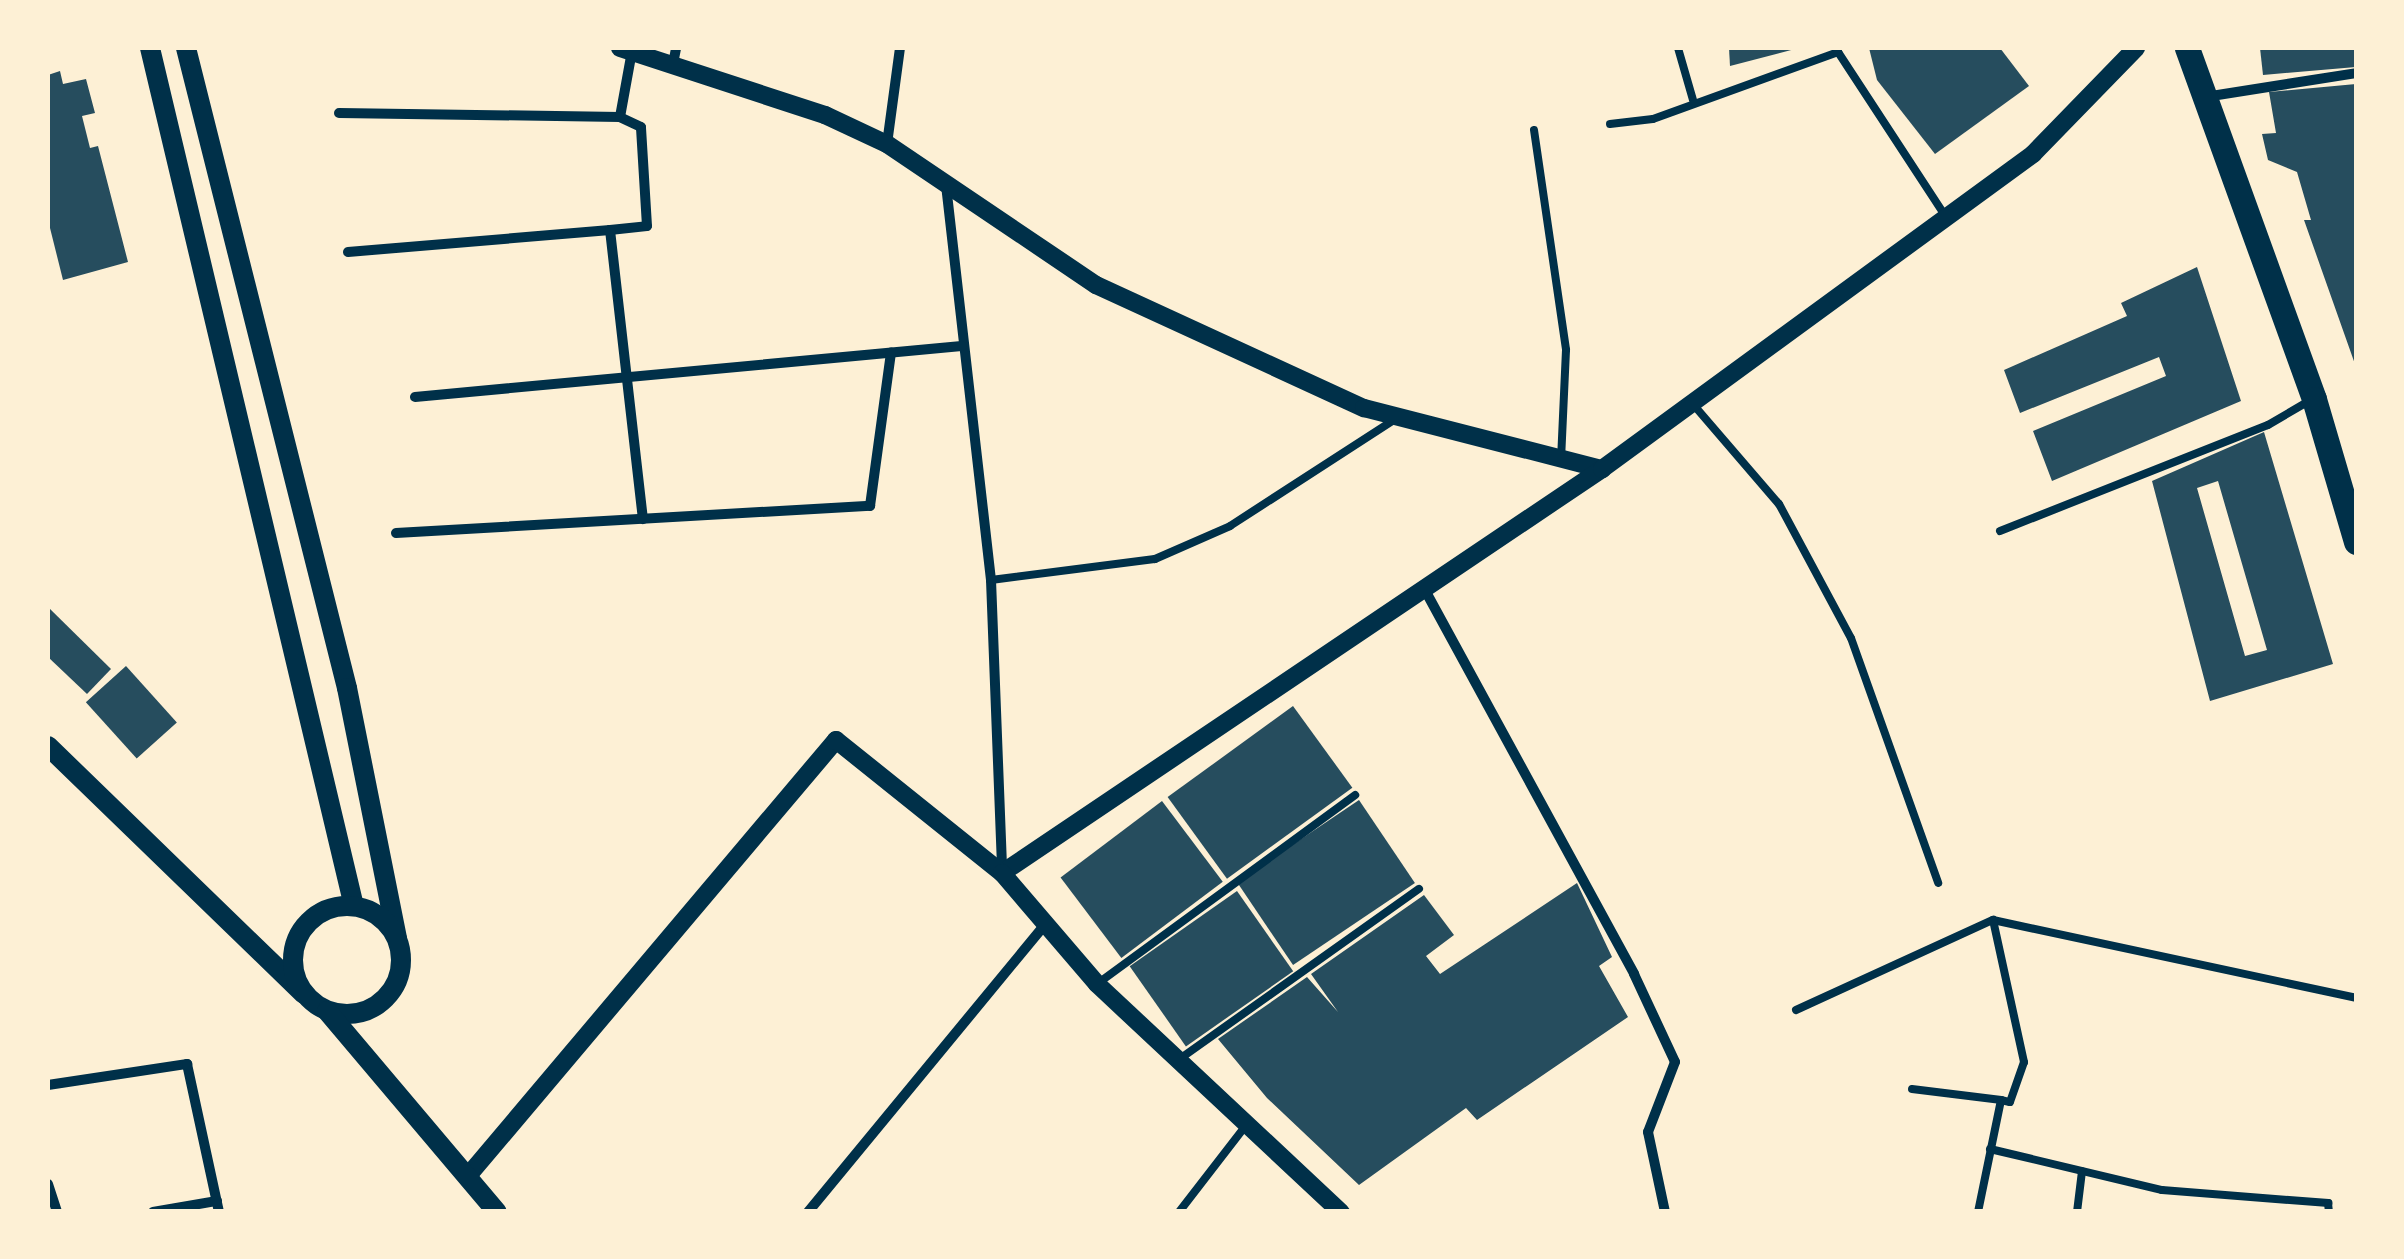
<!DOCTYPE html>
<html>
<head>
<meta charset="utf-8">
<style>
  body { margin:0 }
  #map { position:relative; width:2404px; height:1259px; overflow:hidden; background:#fdf0d5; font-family:Raleway,sans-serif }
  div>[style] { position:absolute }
  .building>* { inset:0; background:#264d5e; transform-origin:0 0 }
  .service>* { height:8px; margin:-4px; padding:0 4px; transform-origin:4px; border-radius:4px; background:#003049 }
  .minor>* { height:10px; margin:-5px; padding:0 5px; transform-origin:5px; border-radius:5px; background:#003049 }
  .tertiary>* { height:18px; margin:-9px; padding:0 9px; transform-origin:9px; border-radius:9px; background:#003049 }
  .secondary>* { height:20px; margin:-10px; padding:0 10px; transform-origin:10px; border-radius:10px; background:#003049 }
  .secondary>.ring { margin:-10px; padding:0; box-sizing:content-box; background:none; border:20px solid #003049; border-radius:50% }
  .primary>* { height:25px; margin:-12.5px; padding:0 12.5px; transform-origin:12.5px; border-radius:12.5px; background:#003049 }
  span { translate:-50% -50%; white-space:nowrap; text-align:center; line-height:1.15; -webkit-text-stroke:8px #fdf0d5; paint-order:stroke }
  .frame { position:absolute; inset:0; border:50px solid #fdf0d5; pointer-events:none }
</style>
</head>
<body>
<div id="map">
  <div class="building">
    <div style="clip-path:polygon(1729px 48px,1795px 48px,1795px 49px,1730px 66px)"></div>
    <div style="clip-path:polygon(1869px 48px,2000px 48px,2029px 86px,1935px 154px,1877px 80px)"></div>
    <div style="clip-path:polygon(2260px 48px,2356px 48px,2356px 67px,2263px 75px)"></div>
    <div style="clip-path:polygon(60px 71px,63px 84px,86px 79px,95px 113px,82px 116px,90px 148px,98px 146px,128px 262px,63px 280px,48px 220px,48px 75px)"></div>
    <div style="clip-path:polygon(2356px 84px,2356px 367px,2304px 220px,2311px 220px,2297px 172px,2268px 160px,2262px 134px,2276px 133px,2269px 92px)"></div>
    <div style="clip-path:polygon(2197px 267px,2241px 401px,2052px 481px,2033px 431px,2166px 376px,2159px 357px,2020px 413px,2004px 370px,2127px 316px,2121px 303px)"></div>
    <div style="clip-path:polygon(evenodd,2264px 432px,2333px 664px,2210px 701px,2152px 481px,2264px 432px,2218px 481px,2267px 650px,2245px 656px,2197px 488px,2218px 481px)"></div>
    <div style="clip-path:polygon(48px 607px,111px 669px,87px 694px,48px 657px)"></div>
    <div style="left:126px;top:666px;width:76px;height:54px;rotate:48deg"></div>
    <div style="left:1293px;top:706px;width:101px;height:155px;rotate:54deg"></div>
    <div style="left:1359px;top:800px;width:100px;height:147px;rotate:56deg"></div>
    <div style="left:1162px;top:801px;width:101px;height:127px;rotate:53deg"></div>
    <div style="clip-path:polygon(1577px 883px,1612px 957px,1599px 966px,1628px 1017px,1477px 1120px,1466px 1108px,1359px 1185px,1267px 1098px,1218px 1039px,1307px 977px,1338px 1012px,1311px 974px,1424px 895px,1454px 935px,1426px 956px,1440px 974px)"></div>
    <div style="left:1237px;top:891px;width:98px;height:131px;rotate:55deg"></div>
  </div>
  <div class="service">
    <div style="left:1678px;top:48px;width:54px;rotate:73.9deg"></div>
    <div style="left:1610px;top:124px;width:43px;rotate:-6.6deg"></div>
    <div style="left:1653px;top:119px;width:197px;rotate:-19.9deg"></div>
    <div style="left:1838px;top:52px;width:197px;rotate:56.8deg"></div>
    <div style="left:1534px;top:130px;width:222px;rotate:81.7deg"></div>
    <div style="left:1566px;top:350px;width:109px;rotate:92.6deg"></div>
    <div style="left:1692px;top:403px;width:133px;rotate:49.3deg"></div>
    <div style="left:1779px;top:504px;width:152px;rotate:61.8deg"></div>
    <div style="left:1851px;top:638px;width:260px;rotate:70.4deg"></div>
    <div style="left:2000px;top:531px;width:288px;rotate:-21.6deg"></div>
    <div style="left:2268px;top:425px;width:48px;rotate:-30.3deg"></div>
    <div style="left:991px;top:580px;width:165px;rotate:-7.3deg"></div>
    <div style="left:1155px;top:559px;width:82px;rotate:-23.7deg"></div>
    <div style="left:1230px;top:526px;width:199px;rotate:-32.9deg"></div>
    <div style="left:1993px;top:920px;width:371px;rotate:12.1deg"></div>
    <div style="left:1097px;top:984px;width:320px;rotate:-36.2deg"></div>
    <div style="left:1796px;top:1010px;width:217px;rotate:-24.6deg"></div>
    <div style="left:1181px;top:1058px;width:292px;rotate:-35.4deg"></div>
    <div style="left:1912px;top:1089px;width:90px;rotate:7deg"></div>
    <div style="left:1990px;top:1149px;width:177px;rotate:13.4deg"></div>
    <div style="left:2162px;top:1190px;width:167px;rotate:4.5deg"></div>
    <div style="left:2328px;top:1203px;width:9px;rotate:84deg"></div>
    <div style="left:1179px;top:1212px;width:111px;rotate:-52.3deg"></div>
    <div style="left:1978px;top:1212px;width:114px;rotate:-78.4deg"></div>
    <div style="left:2001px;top:1100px;width:9px;rotate:13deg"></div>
    <div style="left:2010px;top:1102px;width:42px;rotate:-70.7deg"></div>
    <div style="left:2024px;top:1062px;width:145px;rotate:-102.3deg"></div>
    <div style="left:2077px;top:1212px;width:41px;rotate:-83deg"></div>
  </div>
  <div class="minor">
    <div style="left:673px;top:64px;width:16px;rotate:-79deg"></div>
    <div style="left:2205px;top:97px;width:153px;rotate:-9deg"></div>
    <div style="left:339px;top:113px;width:281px;rotate:0.8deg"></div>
    <div style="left:620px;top:117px;width:67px;rotate:-79.7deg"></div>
    <div style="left:887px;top:144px;width:97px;rotate:-82.3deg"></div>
    <div style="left:946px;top:185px;width:398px;rotate:83.5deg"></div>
    <div style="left:991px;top:580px;width:291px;rotate:87.8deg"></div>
    <div style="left:610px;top:230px;width:37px;rotate:-6deg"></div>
    <div style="left:647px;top:226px;width:99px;rotate:-93.5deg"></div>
    <div style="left:641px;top:127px;width:23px;rotate:-155deg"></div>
    <div style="left:348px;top:252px;width:263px;rotate:-4.8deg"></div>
    <div style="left:610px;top:230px;width:291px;rotate:83.5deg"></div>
    <div style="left:415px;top:397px;width:549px;rotate:-5.33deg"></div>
    <div style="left:396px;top:533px;width:475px;rotate:-3.3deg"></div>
    <div style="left:870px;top:506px;width:155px;rotate:-82.2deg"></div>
    <div style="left:1426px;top:592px;width:435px;rotate:61.4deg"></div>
    <div style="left:1634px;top:974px;width:97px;rotate:65deg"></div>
    <div style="left:1675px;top:1062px;width:75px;rotate:111.1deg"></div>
    <div style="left:1648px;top:1132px;width:82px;rotate:78deg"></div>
    <div style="left:48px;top:1085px;width:141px;rotate:-8.6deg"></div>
    <div style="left:187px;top:1064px;width:151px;rotate:77.8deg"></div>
    <div style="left:48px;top:1184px;width:29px;rotate:72deg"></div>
    <div style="left:153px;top:1212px;width:65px;rotate:-9.8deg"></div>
    <div style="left:808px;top:1212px;width:371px;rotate:-50.5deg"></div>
  </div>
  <div class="tertiary">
    <div style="left:620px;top:48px;width:216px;rotate:18.1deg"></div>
    <div style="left:825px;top:115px;width:68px;rotate:25.1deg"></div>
    <div style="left:887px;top:144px;width:252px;rotate:34deg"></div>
    <div style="left:1096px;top:285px;width:295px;rotate:24.7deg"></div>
    <div style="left:1364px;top:408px;width:246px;rotate:14.4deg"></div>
    <div style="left:1002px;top:873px;width:723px;rotate:-33.95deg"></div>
    <div style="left:1602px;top:469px;width:534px;rotate:-36.16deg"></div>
    <div style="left:2033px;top:154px;width:148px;rotate:-45.8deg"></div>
    <div style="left:467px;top:1177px;width:572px;rotate:-49.82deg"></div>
    <div style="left:836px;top:740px;width:213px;rotate:38.7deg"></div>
    <div style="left:1002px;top:873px;width:146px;rotate:49.4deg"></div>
    <div style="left:1097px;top:984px;width:334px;rotate:43.1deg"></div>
  </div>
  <div class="secondary">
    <div style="left:150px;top:48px;width:882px;rotate:76.63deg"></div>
    <div style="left:186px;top:48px;width:660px;rotate:75.88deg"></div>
    <div style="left:347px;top:688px;width:255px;rotate:78.7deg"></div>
    <div style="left:48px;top:746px;width:356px;rotate:44.1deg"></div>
    <div class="ring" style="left:293px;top:906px;width:88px;height:88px"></div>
    <div style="left:327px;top:1011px;width:263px;rotate:49.8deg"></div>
  </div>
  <div class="primary">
    <div style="left:2187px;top:48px;width:373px;rotate:70.1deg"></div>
    <div style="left:2314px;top:399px;width:149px;rotate:73.6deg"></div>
  </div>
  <div class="frame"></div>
</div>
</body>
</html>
